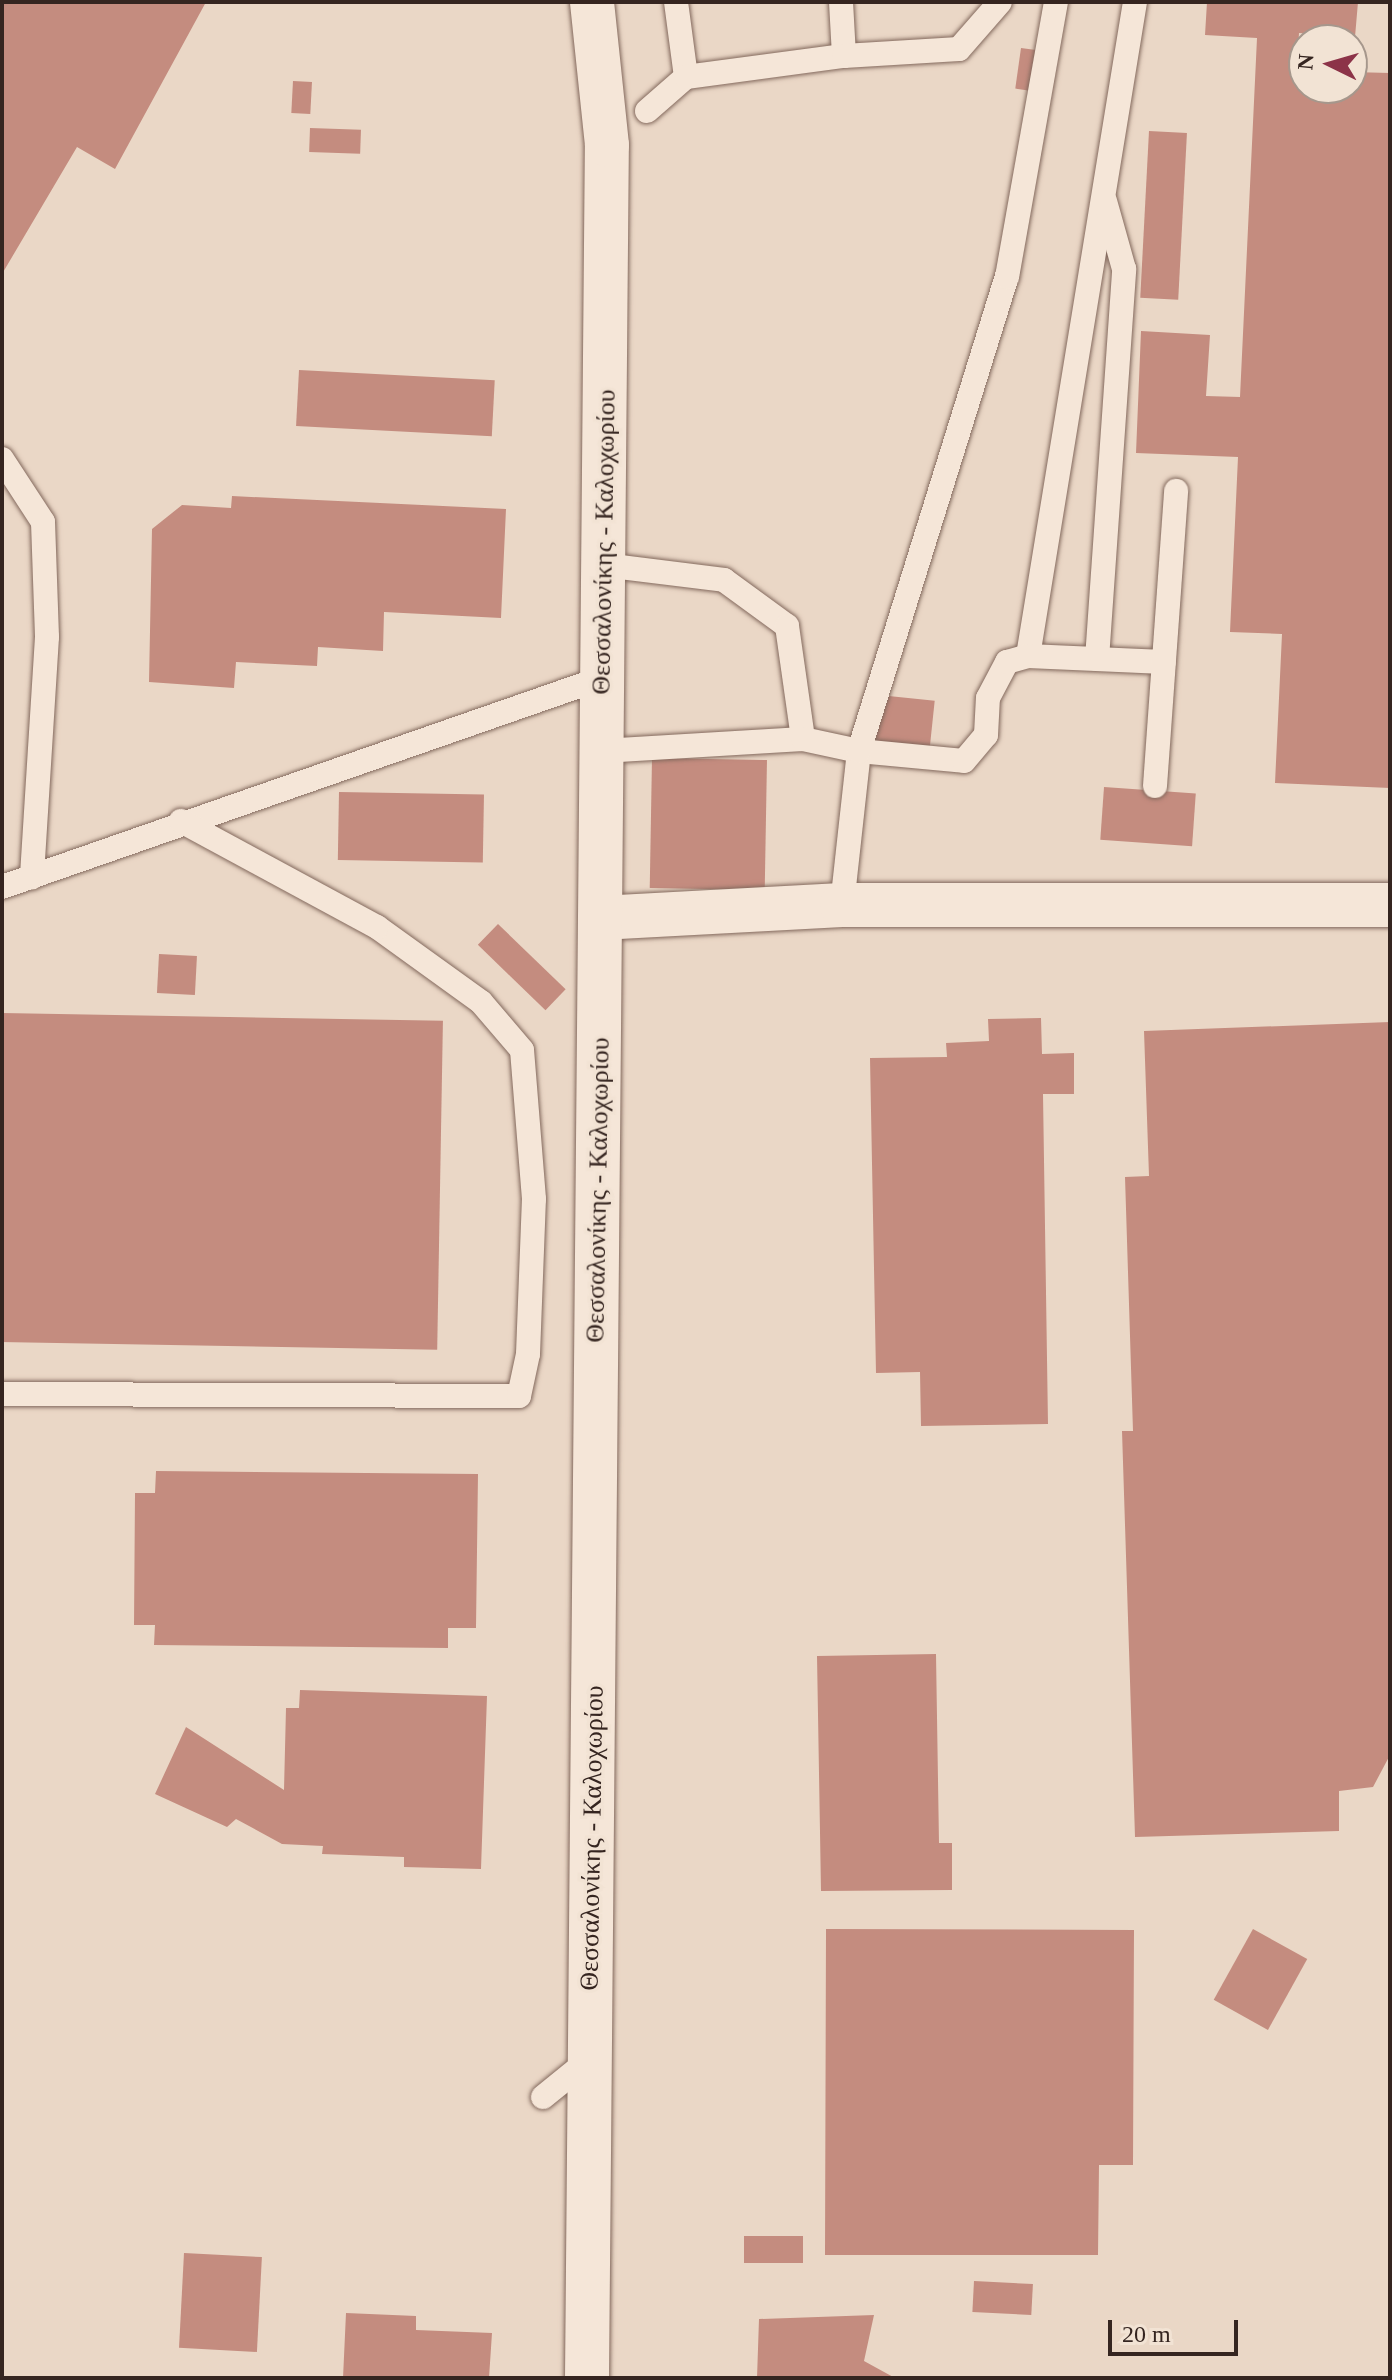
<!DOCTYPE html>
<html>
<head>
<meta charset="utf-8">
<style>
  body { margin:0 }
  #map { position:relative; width:1392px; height:2380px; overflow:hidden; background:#ead7c6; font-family:"Times New Roman",serif }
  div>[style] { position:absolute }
  .building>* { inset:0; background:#c48c7f; transform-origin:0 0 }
  .roads { filter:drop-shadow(0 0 2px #83695d) drop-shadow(0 0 2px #83695d) }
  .lane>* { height:24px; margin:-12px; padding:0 12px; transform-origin:12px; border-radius:12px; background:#f5e6d8 }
  .street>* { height:44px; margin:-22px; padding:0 22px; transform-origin:22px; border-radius:22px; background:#f5e6d8 }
  .secondary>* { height:44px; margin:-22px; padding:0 22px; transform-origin:22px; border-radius:22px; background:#f5e6d8 }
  span { translate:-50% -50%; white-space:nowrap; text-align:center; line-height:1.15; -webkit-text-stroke:7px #f2e3d4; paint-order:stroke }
  .street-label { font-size:26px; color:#352520 }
  .frame { position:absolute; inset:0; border:4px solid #352520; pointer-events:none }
  .north { position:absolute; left:1288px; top:24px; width:80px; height:80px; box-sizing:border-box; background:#f2e3d4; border:2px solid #a6978c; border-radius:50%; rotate:275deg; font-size:22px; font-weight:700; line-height:32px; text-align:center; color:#352520 }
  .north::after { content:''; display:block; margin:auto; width:28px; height:36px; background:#8c3348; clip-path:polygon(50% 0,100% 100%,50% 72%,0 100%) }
  .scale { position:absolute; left:1108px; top:2320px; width:130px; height:36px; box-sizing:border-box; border:4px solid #352520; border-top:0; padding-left:10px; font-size:24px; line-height:28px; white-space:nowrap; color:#352520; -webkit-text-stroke:6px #f2e3d4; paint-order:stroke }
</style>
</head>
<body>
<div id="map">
  <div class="building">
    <div style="clip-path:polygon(2px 2px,206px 2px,115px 169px,77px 147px,2px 274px)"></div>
    <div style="clip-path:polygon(1207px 2px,1358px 2px,1355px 37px,1299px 33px,1297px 69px,1304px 70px,1304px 88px,1352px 88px,1352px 72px,1390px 73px,1390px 788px,1275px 783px,1282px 634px,1230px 632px,1238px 457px,1136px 453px,1141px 331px,1210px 335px,1206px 396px,1240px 397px,1257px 38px,1205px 35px)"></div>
    <div style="left:1021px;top:48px;width:15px;height:41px;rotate:8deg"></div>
    <div style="left:293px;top:81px;width:19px;height:32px;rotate:3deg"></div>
    <div style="left:310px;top:128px;width:51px;height:24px;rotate:2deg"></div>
    <div style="left:1149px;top:131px;width:38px;height:167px;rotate:3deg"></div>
    <div style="left:299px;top:370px;width:196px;height:56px;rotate:3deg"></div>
    <div style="clip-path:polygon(232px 496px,506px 509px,501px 618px,384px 612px,383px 651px,318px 647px,317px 666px,236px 662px,234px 688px,149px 682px,152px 529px,182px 505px,231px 508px)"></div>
    <div style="left:879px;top:695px;width:56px;height:53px;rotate:6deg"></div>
    <div style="left:652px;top:758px;width:115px;height:130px;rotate:1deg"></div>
    <div style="left:1104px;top:787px;width:92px;height:53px;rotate:4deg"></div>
    <div style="left:339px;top:792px;width:145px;height:68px;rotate:1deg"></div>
    <div style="left:498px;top:924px;width:94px;height:29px;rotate:44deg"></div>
    <div style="left:159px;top:954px;width:38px;height:39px;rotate:3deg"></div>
    <div style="left:2px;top:1013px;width:441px;height:329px;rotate:1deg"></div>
    <div style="clip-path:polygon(1041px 1018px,1042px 1054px,1074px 1053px,1074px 1094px,1043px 1094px,1048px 1424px,921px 1426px,920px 1372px,876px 1373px,870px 1058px,947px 1057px,946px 1043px,989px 1041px,988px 1019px)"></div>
    <div style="clip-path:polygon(1390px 1022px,1390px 1755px,1373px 1787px,1339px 1791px,1339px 1831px,1135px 1837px,1122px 1431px,1133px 1431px,1125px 1177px,1149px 1176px,1144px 1031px)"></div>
    <div style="clip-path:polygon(156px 1471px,478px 1474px,476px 1628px,448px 1628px,448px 1648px,154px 1645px,155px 1625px,134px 1625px,135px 1493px,155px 1493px)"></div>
    <div style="clip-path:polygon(936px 1654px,939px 1843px,952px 1843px,952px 1890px,821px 1891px,817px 1656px)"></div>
    <div style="clip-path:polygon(300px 1690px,487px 1696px,481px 1869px,404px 1867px,404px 1857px,322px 1854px,323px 1846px,282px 1844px,236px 1819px,227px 1827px,155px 1794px,186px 1727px,284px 1790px,286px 1708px,299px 1708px)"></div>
    <div style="clip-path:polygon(826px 1929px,1134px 1930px,1133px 2165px,1099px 2165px,1098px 2255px,825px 2255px)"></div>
    <div style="left:1253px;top:1929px;width:62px;height:81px;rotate:29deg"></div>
    <div style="left:744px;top:2236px;width:59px;height:27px"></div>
    <div style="left:184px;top:2253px;width:78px;height:95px;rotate:3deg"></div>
    <div style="left:974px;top:2281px;width:59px;height:31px;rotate:3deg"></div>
    <div style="clip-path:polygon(346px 2313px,416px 2316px,416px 2330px,492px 2333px,489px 2378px,343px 2378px)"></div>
    <div style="clip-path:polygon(874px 2315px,864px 2361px,895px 2378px,757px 2378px,759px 2319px)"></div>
  </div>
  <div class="roads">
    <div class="lane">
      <div style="left:676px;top:2px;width:76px;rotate:82.4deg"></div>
      <div style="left:841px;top:2px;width:54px;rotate:86.8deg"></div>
      <div style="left:647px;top:111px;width:52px;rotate:-41.1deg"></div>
      <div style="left:686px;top:77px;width:159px;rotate:-7.6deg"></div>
      <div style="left:844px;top:56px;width:115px;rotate:-3.5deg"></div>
      <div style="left:959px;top:49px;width:62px;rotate:-48.9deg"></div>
      <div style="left:2px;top:459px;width:75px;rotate:56.9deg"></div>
      <div style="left:43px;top:522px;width:115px;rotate:88deg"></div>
      <div style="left:47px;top:637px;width:241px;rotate:93.6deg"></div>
      <div style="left:604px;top:565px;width:121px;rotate:7.1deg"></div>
      <div style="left:724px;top:580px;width:78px;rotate:36.1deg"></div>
      <div style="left:787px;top:626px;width:114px;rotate:81.9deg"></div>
      <div style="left:1028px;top:656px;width:663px;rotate:-80.71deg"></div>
      <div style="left:1097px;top:659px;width:391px;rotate:-86deg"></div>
      <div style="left:1124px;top:269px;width:71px;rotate:-105.6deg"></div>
      <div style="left:602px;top:751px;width:201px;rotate:-3.4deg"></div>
      <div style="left:803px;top:739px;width:57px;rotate:12.1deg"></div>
      <div style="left:859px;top:751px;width:105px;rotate:5.4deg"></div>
      <div style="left:964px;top:761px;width:34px;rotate:-50deg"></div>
      <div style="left:986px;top:735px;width:37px;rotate:-87deg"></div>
      <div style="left:988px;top:698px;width:41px;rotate:-62.2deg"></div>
      <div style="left:1007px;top:662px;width:22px;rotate:-16deg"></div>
      <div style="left:1028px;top:656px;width:136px;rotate:2.5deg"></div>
      <div style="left:1155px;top:786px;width:296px;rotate:-85.9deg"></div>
      <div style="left:2px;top:887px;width:635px;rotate:-19.2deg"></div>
      <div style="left:842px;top:905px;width:155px;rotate:-83.7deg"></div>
      <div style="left:859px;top:751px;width:497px;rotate:-72.7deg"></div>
      <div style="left:1007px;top:277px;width:279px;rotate:-79.9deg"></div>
      <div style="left:2px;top:1394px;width:517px;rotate:0.22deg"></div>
      <div style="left:519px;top:1396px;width:43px;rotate:-77.9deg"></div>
      <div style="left:528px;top:1354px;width:155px;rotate:-87.8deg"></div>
      <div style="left:534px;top:1199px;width:149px;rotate:-94.6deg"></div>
      <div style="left:522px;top:1050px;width:63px;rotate:-130.5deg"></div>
      <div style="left:481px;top:1002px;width:128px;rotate:-144.2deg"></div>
      <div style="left:377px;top:927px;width:223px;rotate:-151.6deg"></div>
      <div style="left:543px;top:2097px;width:60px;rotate:-39deg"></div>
    </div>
    <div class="street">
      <div style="left:600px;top:918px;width:242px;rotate:-3.1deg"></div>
      <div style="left:842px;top:905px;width:548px"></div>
    </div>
    <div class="secondary">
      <div style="left:587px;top:2378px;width:2233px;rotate:-89.49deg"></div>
      <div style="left:607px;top:145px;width:144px;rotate:-96deg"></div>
    </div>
  </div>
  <div class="street-label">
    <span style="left:604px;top:542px;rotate:-89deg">Θεσσαλονίκης - Καλοχωρίου</span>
    <span style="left:598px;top:1190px;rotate:-89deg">Θεσσαλονίκης - Καλοχωρίου</span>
    <span style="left:592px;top:1838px;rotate:-89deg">Θεσσαλονίκης - Καλοχωρίου</span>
  </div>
  <div class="frame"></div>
  <div class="north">N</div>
  <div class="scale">20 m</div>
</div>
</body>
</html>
